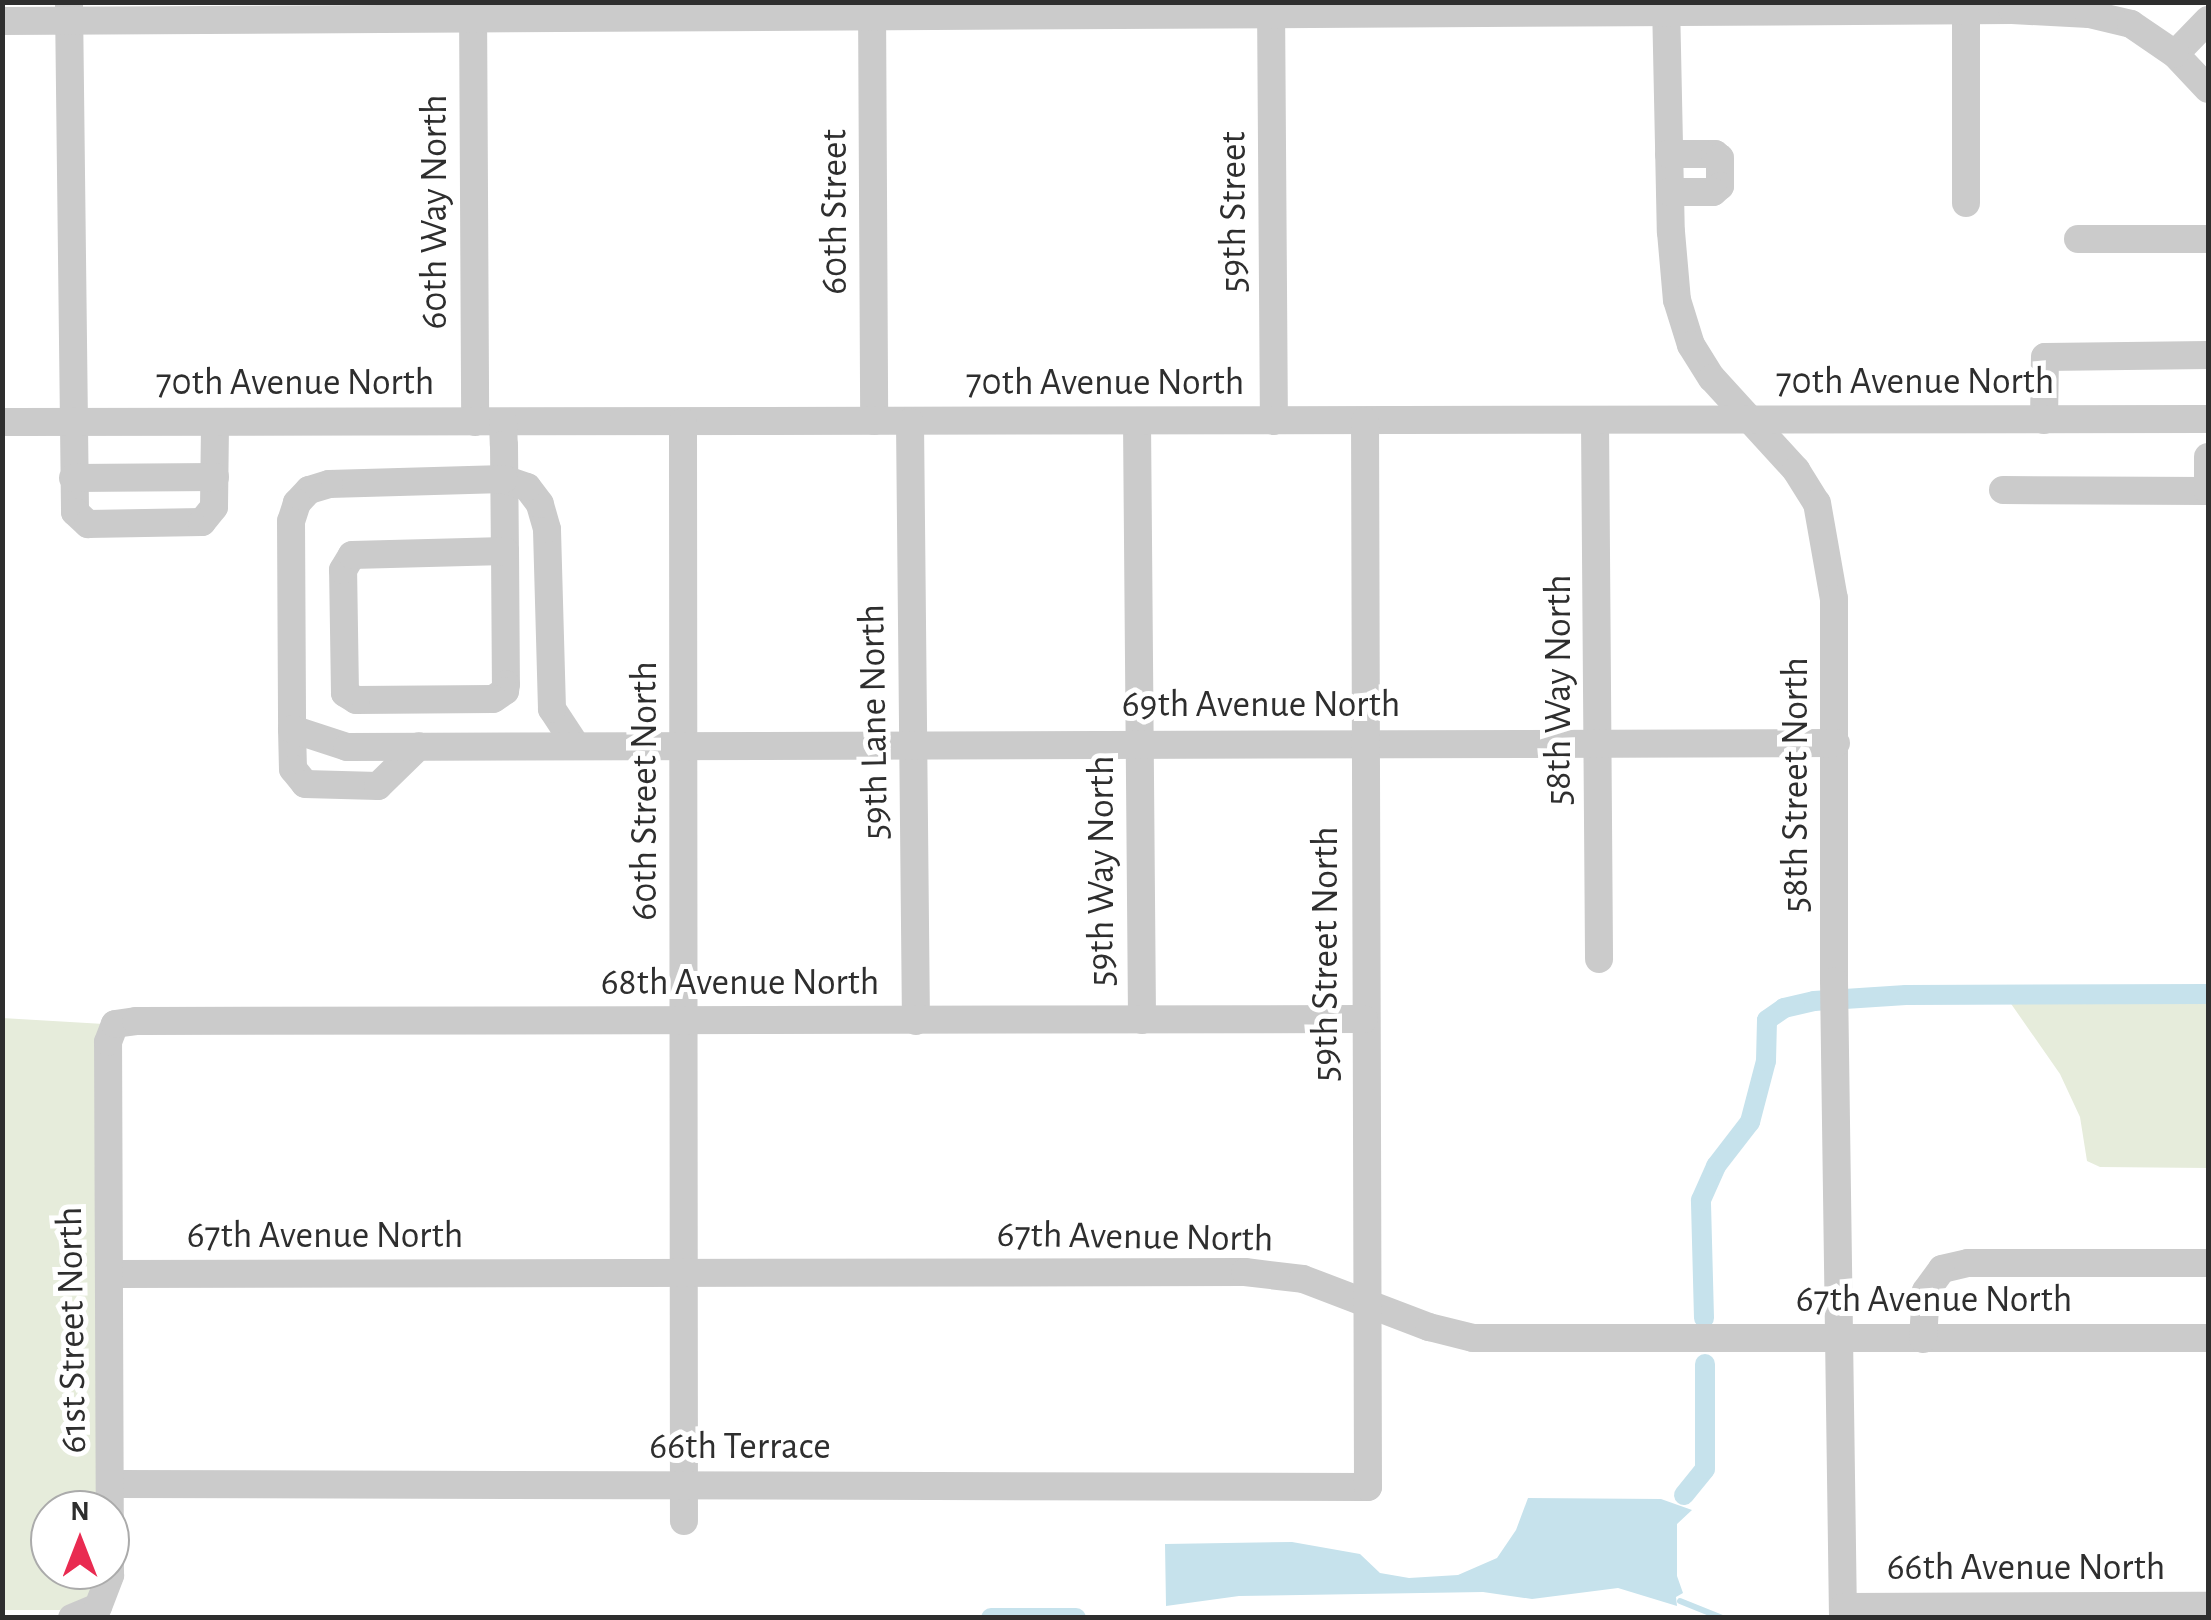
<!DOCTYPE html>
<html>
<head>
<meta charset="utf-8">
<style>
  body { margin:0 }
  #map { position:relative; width:2211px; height:1620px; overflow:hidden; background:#fff; font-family:"Alegreya Sans",sans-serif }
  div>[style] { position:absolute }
  .green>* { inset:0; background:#e6ecdb }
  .water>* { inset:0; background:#c6e2ec }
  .stream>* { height:6px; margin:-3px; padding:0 3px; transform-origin:3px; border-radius:3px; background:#c6e2ec }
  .canal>* { height:20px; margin:-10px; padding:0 10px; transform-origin:10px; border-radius:10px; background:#c6e2ec }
  .minor>* { height:28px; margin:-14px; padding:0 14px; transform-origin:14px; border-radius:14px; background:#cbcbcb }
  span { translate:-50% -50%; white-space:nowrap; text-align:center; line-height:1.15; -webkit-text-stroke:10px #fff; paint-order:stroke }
  .street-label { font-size:38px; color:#2e2e2e }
  .frame { position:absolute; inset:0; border:5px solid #2e2e2e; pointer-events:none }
  .north { position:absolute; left:30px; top:1490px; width:100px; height:100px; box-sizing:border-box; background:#fff; border:2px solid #ababab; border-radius:50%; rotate:0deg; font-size:28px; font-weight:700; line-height:40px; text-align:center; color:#2e2e2e }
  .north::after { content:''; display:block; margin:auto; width:35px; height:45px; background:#e92b51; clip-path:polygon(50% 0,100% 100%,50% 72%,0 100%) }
</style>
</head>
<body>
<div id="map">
  <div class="green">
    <div style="clip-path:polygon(2007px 998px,2208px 1001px,2208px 1168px,2100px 1167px,2087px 1161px,2080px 1117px,2060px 1074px)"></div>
    <div style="clip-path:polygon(2px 1018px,104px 1024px,102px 1510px,50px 1510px,50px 1570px,101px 1570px,91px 1598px,60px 1610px,3px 1610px)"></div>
  </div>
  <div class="water">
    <div style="clip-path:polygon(1528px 1498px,1661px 1499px,1692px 1510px,1677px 1524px,1677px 1576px,1683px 1593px,1676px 1597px,1677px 1606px,1618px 1588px,1532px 1599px,1483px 1592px,1239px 1596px,1166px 1606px,1165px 1544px,1292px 1542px,1360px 1554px,1380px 1573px,1409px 1578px,1458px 1575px,1497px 1558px,1516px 1530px)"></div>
  </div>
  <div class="stream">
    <div style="left:1680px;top:1601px;width:45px;rotate:22deg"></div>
  </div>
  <div class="canal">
    <div style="left:1704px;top:1318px;width:118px;rotate:-91.5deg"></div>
    <div style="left:1701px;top:1200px;width:37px;rotate:-66deg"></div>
    <div style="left:1716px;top:1166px;width:56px;rotate:-52.3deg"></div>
    <div style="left:1750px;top:1122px;width:63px;rotate:-75.3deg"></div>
    <div style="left:1766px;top:1061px;width:41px;rotate:-88.6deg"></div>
    <div style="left:1767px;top:1020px;width:21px;rotate:-35deg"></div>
    <div style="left:1784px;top:1008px;width:31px;rotate:-13deg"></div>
    <div style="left:1814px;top:1001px;width:92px;rotate:-3.7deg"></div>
    <div style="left:1906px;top:995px;width:302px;rotate:-0.2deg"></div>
    <div style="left:1684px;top:1495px;width:33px;rotate:-51deg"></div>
    <div style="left:1705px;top:1469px;width:105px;rotate:-90deg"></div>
    <div style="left:991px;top:1618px;width:85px"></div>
  </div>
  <div class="minor">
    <div style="left:872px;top:2px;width:419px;rotate:89.7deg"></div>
    <div style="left:1271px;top:2px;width:419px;rotate:89.6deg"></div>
    <div style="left:1666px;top:2px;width:230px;rotate:88.8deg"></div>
    <div style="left:1671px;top:232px;width:68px;rotate:85deg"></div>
    <div style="left:1677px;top:300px;width:47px;rotate:72.7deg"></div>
    <div style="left:1691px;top:345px;width:39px;rotate:58deg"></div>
    <div style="left:1712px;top:378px;width:125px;rotate:47.6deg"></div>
    <div style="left:1796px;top:470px;width:39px;rotate:58deg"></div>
    <div style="left:1817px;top:503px;width:97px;rotate:80deg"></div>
    <div style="left:1834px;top:599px;width:382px;rotate:90deg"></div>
    <div style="left:1834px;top:981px;width:637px;rotate:89.19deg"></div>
    <div style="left:473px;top:3px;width:419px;rotate:89.7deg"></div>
    <div style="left:69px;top:4px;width:508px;rotate:89.32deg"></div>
    <div style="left:75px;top:512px;width:18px;rotate:43deg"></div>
    <div style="left:88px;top:524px;width:114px;rotate:-1deg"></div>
    <div style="left:202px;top:522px;width:19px;rotate:-51deg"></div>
    <div style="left:214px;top:507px;width:85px;rotate:-89.3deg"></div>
    <div style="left:1966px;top:11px;width:192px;rotate:90deg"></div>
    <div style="left:2208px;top:20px;width:47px;rotate:134.1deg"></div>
    <div style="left:2175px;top:54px;width:48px;rotate:46.7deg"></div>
    <div style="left:2px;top:21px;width:2010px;rotate:-0.31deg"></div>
    <div style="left:2012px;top:10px;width:77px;rotate:3deg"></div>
    <div style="left:2089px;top:14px;width:43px;rotate:13.4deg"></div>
    <div style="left:2131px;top:24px;width:53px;rotate:34.3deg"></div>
    <div style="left:1669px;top:154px;width:46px"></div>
    <div style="left:1715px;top:154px;width:6px;rotate:39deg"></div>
    <div style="left:1720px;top:158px;width:28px;rotate:90deg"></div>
    <div style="left:1720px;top:186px;width:9px;rotate:139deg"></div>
    <div style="left:1713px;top:192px;width:43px;rotate:180deg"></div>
    <div style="left:2078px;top:239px;width:130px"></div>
    <div style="left:2044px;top:420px;width:63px;rotate:-89.1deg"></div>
    <div style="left:2045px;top:357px;width:163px;rotate:-0.7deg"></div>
    <div style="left:1137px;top:421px;width:599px;rotate:89.52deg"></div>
    <div style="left:1595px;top:421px;width:538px;rotate:89.57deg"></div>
    <div style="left:2px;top:422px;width:2206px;rotate:-0.08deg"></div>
    <div style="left:503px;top:422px;width:23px;rotate:88deg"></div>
    <div style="left:504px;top:445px;width:106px;rotate:89.5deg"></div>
    <div style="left:505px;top:551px;width:133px;rotate:89.6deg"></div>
    <div style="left:506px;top:684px;width:7px;rotate:98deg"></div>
    <div style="left:505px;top:691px;width:14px;rotate:146deg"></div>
    <div style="left:493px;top:699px;width:137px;rotate:179.6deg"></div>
    <div style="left:356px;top:700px;width:13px;rotate:-148deg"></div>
    <div style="left:345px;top:693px;width:123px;rotate:-90.9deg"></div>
    <div style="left:343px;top:570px;width:17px;rotate:-59deg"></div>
    <div style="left:352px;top:555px;width:153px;rotate:-1.5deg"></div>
    <div style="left:683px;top:422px;width:1099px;rotate:89.95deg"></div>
    <div style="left:910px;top:422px;width:599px;rotate:89.43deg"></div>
    <div style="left:73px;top:478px;width:142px;rotate:-0.4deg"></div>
    <div style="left:2003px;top:490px;width:205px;rotate:0.3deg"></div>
    <div style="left:2208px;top:491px;width:34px;rotate:-90deg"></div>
    <div style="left:292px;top:729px;width:40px;rotate:88.6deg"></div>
    <div style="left:293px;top:769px;width:19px;rotate:51deg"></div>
    <div style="left:305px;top:784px;width:73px;rotate:1.6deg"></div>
    <div style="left:378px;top:786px;width:57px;rotate:-44.3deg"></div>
    <div style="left:575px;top:744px;width:42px;rotate:-123.3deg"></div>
    <div style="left:552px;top:709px;width:180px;rotate:-91.6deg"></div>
    <div style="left:547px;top:529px;width:26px;rotate:-106deg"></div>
    <div style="left:540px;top:504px;width:21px;rotate:-127deg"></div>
    <div style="left:527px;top:487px;width:24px;rotate:-161deg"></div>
    <div style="left:504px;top:479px;width:175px;rotate:178.4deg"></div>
    <div style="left:329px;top:484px;width:21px;rotate:163deg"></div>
    <div style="left:309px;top:490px;width:18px;rotate:133deg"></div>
    <div style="left:297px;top:503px;width:19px;rotate:108deg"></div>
    <div style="left:291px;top:521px;width:208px;rotate:89.7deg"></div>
    <div style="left:292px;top:729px;width:58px;rotate:18.1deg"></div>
    <div style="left:347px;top:747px;width:1489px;rotate:-0.15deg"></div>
    <div style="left:110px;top:1274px;width:1135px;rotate:-0.1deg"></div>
    <div style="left:1245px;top:1272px;width:58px;rotate:6.9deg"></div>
    <div style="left:1303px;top:1279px;width:135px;rotate:20.9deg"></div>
    <div style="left:1429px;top:1327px;width:45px;rotate:14deg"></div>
    <div style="left:1473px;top:1338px;width:735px"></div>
    <div style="left:1923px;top:1339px;width:48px;rotate:-86.4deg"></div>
    <div style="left:1926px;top:1291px;width:27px;rotate:-54deg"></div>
    <div style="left:1942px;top:1269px;width:27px;rotate:-13deg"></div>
    <div style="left:1968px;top:1263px;width:240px"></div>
    <div style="left:112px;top:1484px;width:1256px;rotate:0.14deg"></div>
    <div style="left:1368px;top:1487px;width:1066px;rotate:-90.16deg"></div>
    <div style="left:1843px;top:1607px;width:365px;rotate:-0.2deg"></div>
    <div style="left:72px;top:1618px;width:28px;rotate:-23deg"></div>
    <div style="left:98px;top:1607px;width:34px;rotate:-69deg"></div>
    <div style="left:110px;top:1575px;width:533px;rotate:-90.21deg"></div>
    <div style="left:108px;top:1042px;width:19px;rotate:-69deg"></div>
    <div style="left:115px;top:1024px;width:21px;rotate:-8deg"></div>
    <div style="left:136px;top:1021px;width:1228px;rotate:-0.09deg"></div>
  </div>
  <div class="street-label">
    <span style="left:436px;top:212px;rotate:-90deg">60th Way North</span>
    <span style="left:836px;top:212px;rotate:-90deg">60th Street</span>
    <span style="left:1235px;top:212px;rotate:-90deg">59th Street</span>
    <span style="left:1915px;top:383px">70th Avenue North</span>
    <span style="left:295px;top:384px">70th Avenue North</span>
    <span style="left:1105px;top:384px">70th Avenue North</span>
    <span style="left:1560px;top:690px;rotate:-90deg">58th Way North</span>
    <span style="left:1261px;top:706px">69th Avenue North</span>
    <span style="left:875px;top:722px;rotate:-91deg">59th Lane North</span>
    <span style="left:1797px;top:785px;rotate:-90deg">58th Street North</span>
    <span style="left:646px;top:791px;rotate:-90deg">60th Street North</span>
    <span style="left:1103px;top:871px;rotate:-90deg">59th Way North</span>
    <span style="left:1327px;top:954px;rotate:-90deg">59th Street North</span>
    <span style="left:740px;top:984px">68th Avenue North</span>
    <span style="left:325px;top:1237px">67th Avenue North</span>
    <span style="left:1135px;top:1238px;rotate:1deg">67th Avenue North</span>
    <span style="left:1934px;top:1301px">67th Avenue North</span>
    <span style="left:73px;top:1330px;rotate:-91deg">61st Street North</span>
    <span style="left:740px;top:1448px">66th Terrace</span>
    <span style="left:2026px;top:1569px">66th Avenue North</span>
  </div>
  <div class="frame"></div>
  <div class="north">N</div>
</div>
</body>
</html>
